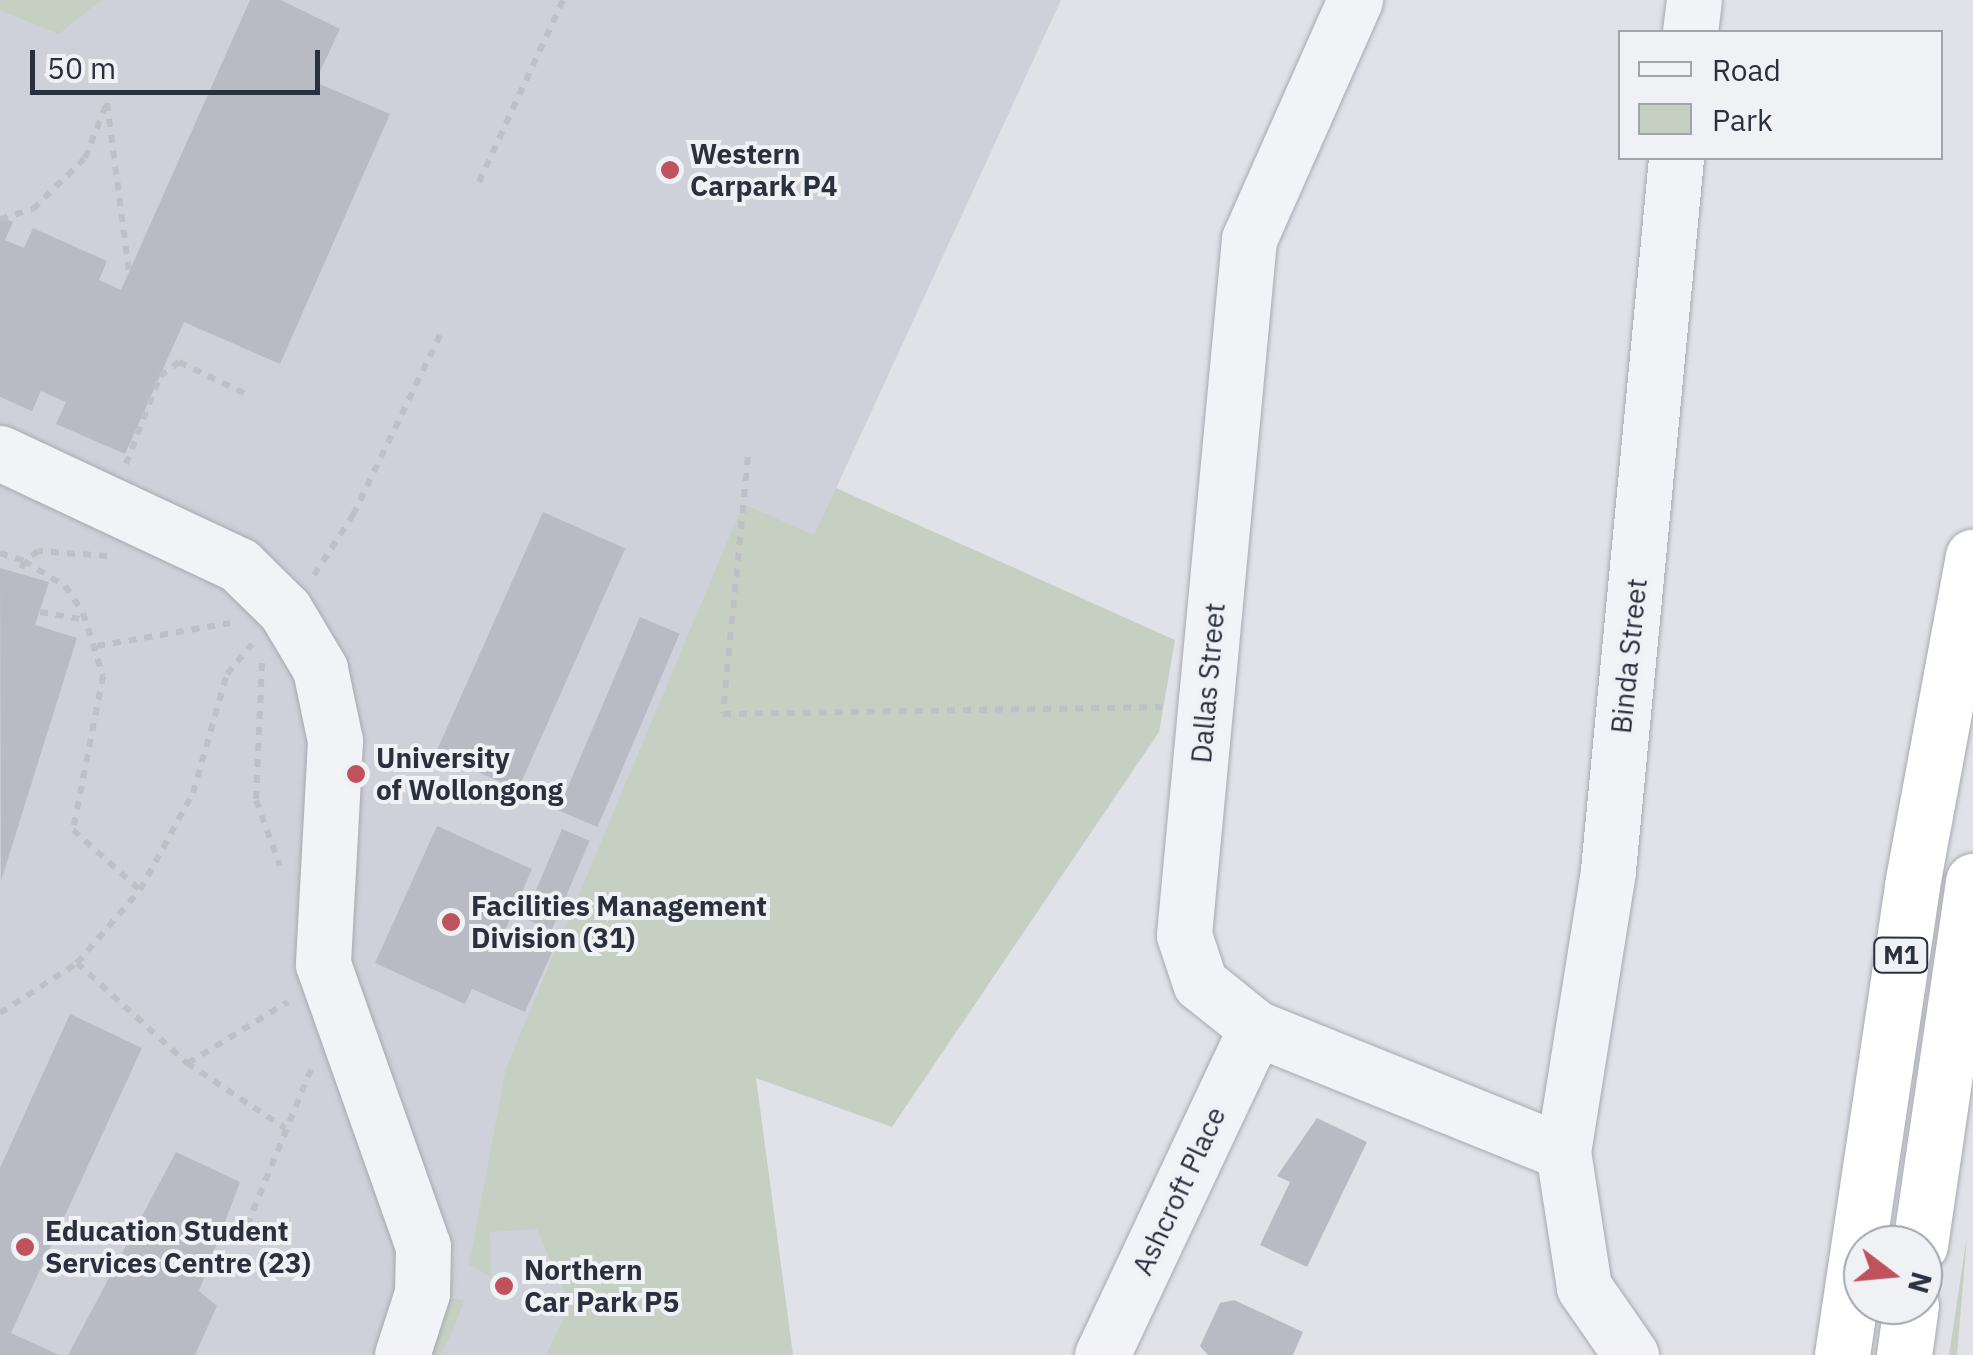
<!DOCTYPE html>
<html>
<head>
<meta charset="utf-8">
<style>
  body { margin:0 }
  #map { position:relative; width:1973px; height:1355px; overflow:hidden; background:#e0e2e7; font-family:"IBM Plex Sans",sans-serif }
  div>[style] { position:absolute }
  .built>* { inset:0; background:#ced1d9 }
  .green>* { inset:0; background:#c5d0c2 }
  .building>* { inset:0; background:#b8bbc3; transform-origin:0 0 }
  .path>* { height:6px; margin-top:-3px; transform-origin:0; background:repeating-linear-gradient(90deg,#bec0c6 0 8px,transparent 0 16px) }
  .roads { filter:drop-shadow(0 0 2px #a6a9b1) drop-shadow(0 0 2px #a6a9b1) }
  .minor>* { height:55px; margin:-27.5px; padding:0 27.5px; transform-origin:27.5px; border-radius:27.5px; background:#f2f3f6 }
  .highway>* { height:55px; margin:-27.5px; padding:0 27.5px; transform-origin:27.5px; border-radius:27.5px; background:#fff }
  .dots>* { width:28px; height:28px; translate:-50% -50%; box-sizing:border-box; border:5px solid #eff1f5; border-radius:50% }
  span { translate:-50% -50%; white-space:nowrap; text-align:center; line-height:1.15; -webkit-text-stroke:8px #eff1f5; paint-order:stroke }
  .shield-label span { padding:2px 8px; background:#eff1f5; border:2px solid; border-radius:8px; -webkit-text-stroke-width:0 }
  .shield-label { font-size:25px; color:#2a303d; font-weight:700 }
  .poi-label { font-size:28px; color:#2a303d; font-weight:700 }
  .left { translate:0 -50%; text-align:left }
  .street-label { font-size:28px; color:#2a303d }
  .legend { position:absolute; left:1618px; top:30px; width:325px; height:130px; box-sizing:border-box; background:#eff1f5; border:2px solid #a0a4ab; margin:0; padding:12px 18px; list-style:none; font-size:30px; color:#2a303d }
  .legend li { display:flex; align-items:center; gap:20px; height:50px }
  .legend b { width:50px; border:2px solid #a0a4ab }
  .north { position:absolute; left:1843px; top:1225px; width:100px; height:100px; box-sizing:border-box; background:#eff1f5; border:2px solid #a0a4ab; border-radius:50%; rotate:106deg; font-size:28px; font-weight:700; line-height:40px; text-align:center; color:#2a303d }
  .north::after { content:''; display:block; margin:auto; width:35px; height:45px; background:#bf525d; clip-path:polygon(50% 0,100% 100%,50% 72%,0 100%) }
  .scale { position:absolute; left:30px; top:50px; width:290px; height:45px; box-sizing:border-box; border:5px solid #2a303d; border-top:0; padding-left:12px; font-size:30px; line-height:35px; white-space:nowrap; color:#2a303d; -webkit-text-stroke:8px #eff1f5; paint-order:stroke }
</style>
</head>
<body>
<div id="map">
  <div class="built">
    <div style="clip-path:polygon(0 0,1061px 0,814px 536px,611px 1013px,793px 1355px,0 1355px)"></div>
  </div>
  <div class="green">
    <div style="clip-path:polygon(0 0,101px 0,59px 34px,0 10px)"></div>
    <div style="clip-path:polygon(836px 488px,1175px 640px,1159px 732px,892px 1127px,756px 1078px,793px 1355px,546px 1355px,570px 1304px,537px 1229px,490px 1232px,491px 1276px,469px 1265px,506px 1068px,743px 504px,814px 535px)"></div>
    <div style="clip-path:polygon(1967px 1236px,1957px 1355px,1949px 1355px)"></div>
    <div style="clip-path:polygon(446px 1297px,464px 1300px,457px 1321px,441px 1355px,421px 1355px)"></div>
  </div>
  <div class="building">
    <div style="clip-path:polygon(250px 0,281px 0,340px 29px,315px 82px,390px 114px,280px 364px,184px 322px,125px 454px,56px 424px,66px 402px,41px 391px,32px 411px,0 397px,0 217px,13px 222px,5px 240px,24px 248px,33px 228px,107px 261px,99px 280px,121px 290px)"></div>
    <div style="left:543px;top:512px;width:90px;height:264px;rotate:24deg"></div>
    <div style="clip-path:polygon(0 568px,49px 582px,35px 625px,77px 638px,1px 881px)"></div>
    <div style="left:640px;top:617px;width:43px;height:210px;rotate:23deg"></div>
    <div style="clip-path:polygon(437px 826px,532px 869px,505px 931px,552px 952px,525px 1012px,472px 989px,465px 1004px,375px 963px)"></div>
    <div style="left:562px;top:829px;width:30px;height:97px;rotate:23deg"></div>
    <div style="clip-path:polygon(70px 1014px,142px 1048px,11px 1333px,59px 1355px,0 1355px,0 1168px)"></div>
    <div style="clip-path:polygon(1317px 1118px,1367px 1142px,1307px 1267px,1260px 1245px,1290px 1182px,1277px 1176px)"></div>
    <div style="clip-path:polygon(176px 1152px,240px 1182px,199px 1291px,217px 1306px,195px 1355px,68px 1355px)"></div>
    <div style="clip-path:polygon(1234px 1300px,1303px 1332px,1293px 1355px,1208px 1355px,1200px 1346px,1220px 1303px)"></div>
  </div>
  <div class="path">
    <div style="left:479px;top:182px;width:200px;rotate:-65.2deg"></div>
    <div style="left:0;top:219px;width:34px;rotate:-17deg"></div>
    <div style="left:33px;top:209px;width:73px;rotate:-44.4deg"></div>
    <div style="left:85px;top:158px;width:59px;rotate:-68.2deg"></div>
    <div style="left:107px;top:103px;width:171px;rotate:82.6deg"></div>
    <div style="left:748px;top:457px;width:258px;rotate:95.6deg"></div>
    <div style="left:723px;top:714px;width:439px;rotate:-0.9deg"></div>
    <div style="left:126px;top:464px;width:94px;rotate:-68.9deg"></div>
    <div style="left:160px;top:376px;width:24px;rotate:-36deg"></div>
    <div style="left:179px;top:362px;width:79px;rotate:25.6deg"></div>
    <div style="left:0;top:553px;width:25px;rotate:18deg"></div>
    <div style="left:24px;top:561px;width:14px;rotate:107deg"></div>
    <div style="left:107px;top:556px;width:69px;rotate:-175.9deg"></div>
    <div style="left:38px;top:551px;width:17px;rotate:144deg"></div>
    <div style="left:24px;top:561px;width:48px;rotate:31.4deg"></div>
    <div style="left:65px;top:586px;width:32px;rotate:56deg"></div>
    <div style="left:83px;top:613px;width:66px;rotate:72.4deg"></div>
    <div style="left:103px;top:676px;width:157px;rotate:101deg"></div>
    <div style="left:73px;top:830px;width:90px;rotate:41.8deg"></div>
    <div style="left:314px;top:575px;width:72px;rotate:-57deg"></div>
    <div style="left:353px;top:515px;width:202px;rotate:-64.2deg"></div>
    <div style="left:40px;top:612px;width:48px;rotate:9.7deg"></div>
    <div style="left:97px;top:646px;width:135px;rotate:-9.8deg"></div>
    <div style="left:262px;top:663px;width:137px;rotate:92.5deg"></div>
    <div style="left:256px;top:800px;width:70px;rotate:70deg"></div>
    <div style="left:77px;top:963px;width:149px;rotate:42.3deg"></div>
    <div style="left:187px;top:1063px;width:118px;rotate:33.6deg"></div>
    <div style="left:0;top:1013px;width:92px;rotate:-33deg"></div>
    <div style="left:77px;top:963px;width:96px;rotate:-49.2deg"></div>
    <div style="left:140px;top:890px;width:111px;rotate:-61.3deg"></div>
    <div style="left:193px;top:793px;width:124px;rotate:-74.1deg"></div>
    <div style="left:227px;top:674px;width:39px;rotate:-50deg"></div>
    <div style="left:188px;top:1063px;width:117px;rotate:-31.4deg"></div>
    <div style="left:222px;top:1231px;width:21px;rotate:25deg"></div>
    <div style="left:241px;top:1240px;width:185px;rotate:-67.7deg"></div>
  </div>
  <div class="roads">
    <div class="minor">
      <div style="left:1355px;top:0;width:261px;rotate:113.9deg"></div>
      <div style="left:1249px;top:239px;width:699px;rotate:95.34deg"></div>
      <div style="left:1184px;top:935px;width:51px;rotate:71.6deg"></div>
      <div style="left:1200px;top:983px;width:72px;rotate:38.8deg"></div>
      <div style="left:1256px;top:1028px;width:331px;rotate:22deg"></div>
      <div style="left:1690px;top:32px;width:32px;rotate:-83deg"></div>
      <div style="left:0;top:453px;width:264px;rotate:25.1deg"></div>
      <div style="left:239px;top:565px;width:64px;rotate:44.4deg"></div>
      <div style="left:285px;top:610px;width:69px;rotate:59.3deg"></div>
      <div style="left:320px;top:669px;width:74px;rotate:78.2deg"></div>
      <div style="left:335px;top:741px;width:223px;rotate:93.1deg"></div>
      <div style="left:323px;top:964px;width:299px;rotate:70.5deg"></div>
      <div style="left:423px;top:1246px;width:47px;rotate:91.2deg"></div>
      <div style="left:422px;top:1293px;width:65px;rotate:107.9deg"></div>
      <div style="left:1102px;top:1355px;width:361px;rotate:-64.8deg"></div>
      <div style="left:1631px;top:1355px;width:83px;rotate:-124.7deg"></div>
      <div style="left:1584px;top:1287px;width:137px;rotate:-98.8deg"></div>
      <div style="left:1563px;top:1152px;width:286px;rotate:-80.9deg"></div>
      <div style="left:1608px;top:870px;width:715px;rotate:-84.54deg"></div>
    </div>
    <div class="highway">
      <div style="left:1920px;top:1245px;width:368px;rotate:-81.7deg"></div>
      <div style="left:1842px;top:1355px;width:475px;rotate:-81.5deg"></div>
      <div style="left:1912px;top:885px;width:334px;rotate:-79.5deg"></div>
      <div style="left:1904px;top:1355px;width:50px;rotate:-82deg"></div>
    </div>
  </div>
  <div class="dots">
    <div style="left:670px;top:170px;background:#bf525d"></div>
    <div style="left:356px;top:774px;background:#bf525d"></div>
    <div style="left:451px;top:922px;background:#bf525d"></div>
    <div style="left:25px;top:1247px;background:#bf525d"></div>
    <div style="left:504px;top:1286px;background:#bf525d"></div>
  </div>
  <div class="shield-label">
    <span style="left:1901px;top:955px">M1</span>
  </div>
  <div class="poi-label">
    <span class="left" style="left:690px;top:170px">Western<br>Carpark P4</span>
    <span class="left" style="left:376px;top:774px">University<br>of Wollongong</span>
    <span class="left" style="left:471px;top:922px">Facilities Management<br>Division (31)</span>
    <span class="left" style="left:45px;top:1247px">Education Student<br>Services Centre (23)</span>
    <span class="left" style="left:524px;top:1286px">Northern<br>Car Park P5</span>
  </div>
  <div class="street-label">
    <span style="left:1629px;top:656px;rotate:-84deg">Binda Street</span>
    <span style="left:1208px;top:683px;rotate:-85deg">Dallas Street</span>
    <span style="left:1179px;top:1191px;rotate:-65deg">Ashcroft Place</span>
  </div>
  <ul class="legend">
  <li><b style="height:12px;background:#f2f3f6"></b>Road</li>
  <li><b style="height:28px;background:#c5d0c2"></b>Park</li>
  </ul>
  <div class="north">N</div>
  <div class="scale">50 m</div>
</div>
</body>
</html>
